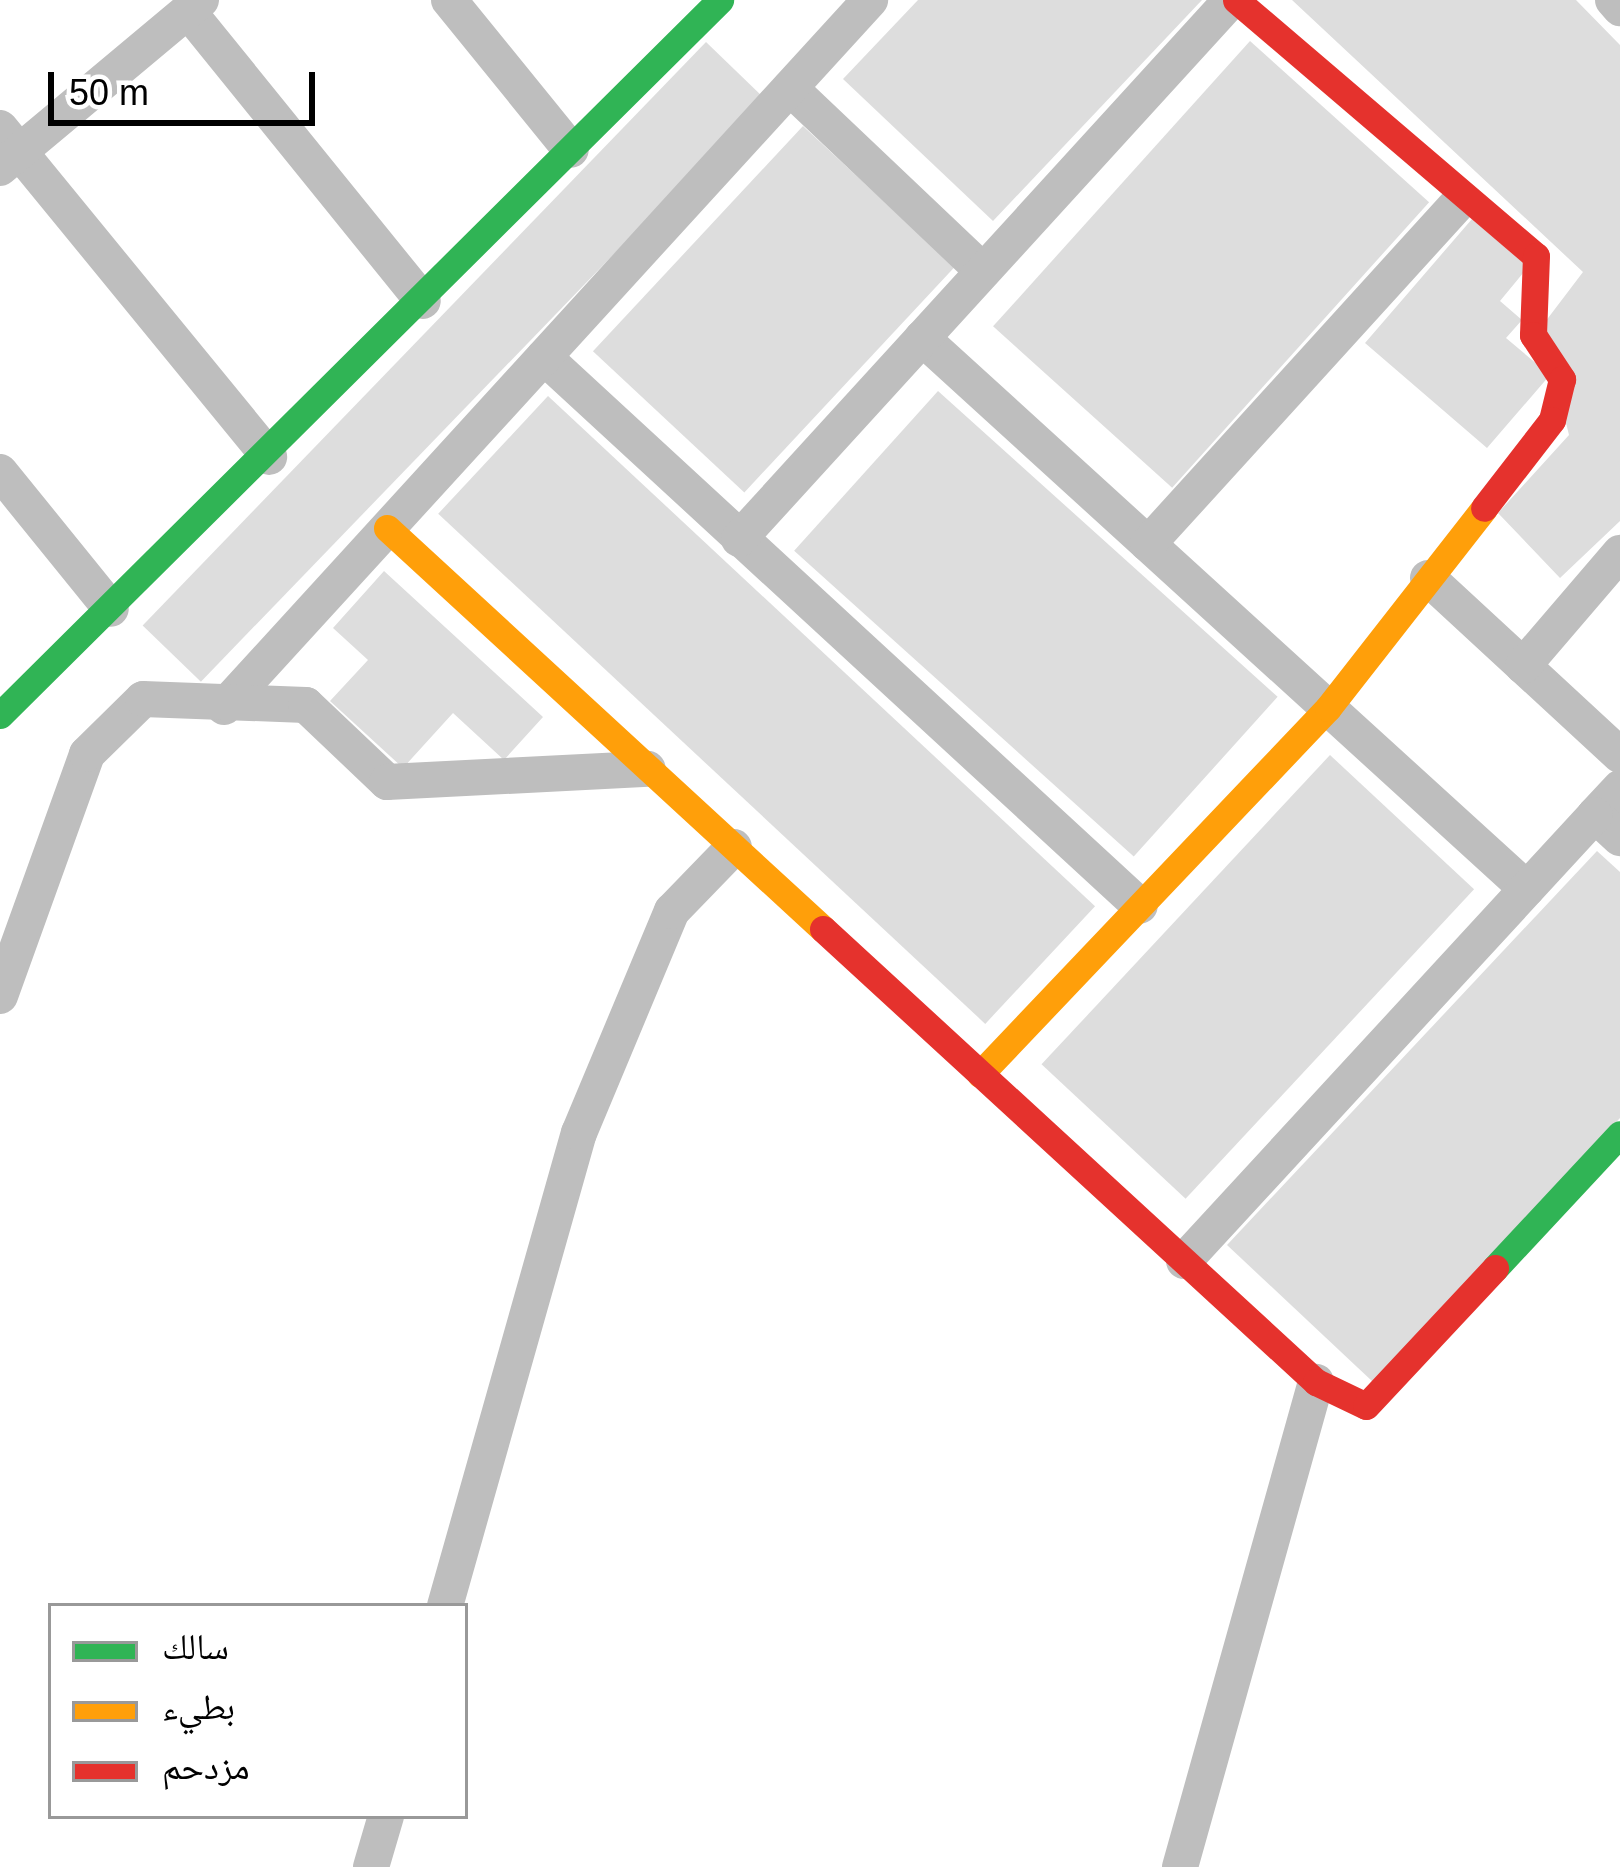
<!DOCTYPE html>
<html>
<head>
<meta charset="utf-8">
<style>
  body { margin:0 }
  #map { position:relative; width:1620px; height:1867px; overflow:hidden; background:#fff; font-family:Arial,"Noto Naskh Arabic",sans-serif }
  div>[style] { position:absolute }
  .building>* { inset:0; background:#ddd; transform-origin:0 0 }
  .street>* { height:36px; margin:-18px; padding:0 18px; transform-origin:18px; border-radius:18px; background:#bebebe }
  .fast>* { height:27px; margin:-13.5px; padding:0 13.5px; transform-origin:13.5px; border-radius:13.5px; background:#30b455 }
  .slow>* { height:27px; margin:-13.5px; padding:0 13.5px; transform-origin:13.5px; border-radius:13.5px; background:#ff9f0a }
  .jam>* { height:27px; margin:-13.5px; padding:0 13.5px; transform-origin:13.5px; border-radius:13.5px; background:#e5322d }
  span { translate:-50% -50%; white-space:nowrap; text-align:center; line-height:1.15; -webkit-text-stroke:12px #fff; paint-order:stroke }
  .legend { position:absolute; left:48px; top:1603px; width:420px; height:216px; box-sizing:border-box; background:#fff; border:3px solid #999; margin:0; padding:15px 21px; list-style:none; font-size:36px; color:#000 }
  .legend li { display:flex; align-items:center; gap:24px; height:60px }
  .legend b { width:60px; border:3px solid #999 }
  .scale { position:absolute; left:48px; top:72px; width:267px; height:54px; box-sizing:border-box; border:6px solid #000; border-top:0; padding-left:15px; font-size:36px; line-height:42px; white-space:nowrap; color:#000; -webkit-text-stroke:9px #fff; paint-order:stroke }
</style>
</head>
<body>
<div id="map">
  <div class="building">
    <div style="clip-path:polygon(918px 0,1202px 0,993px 221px,843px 79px)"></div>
    <div style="clip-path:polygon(1292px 0,1576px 0,1620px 45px,1620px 521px,1560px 578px,1498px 513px,1569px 435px,1542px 326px,1583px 272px)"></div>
    <div style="left:1250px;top:41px;width:241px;height:384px;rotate:42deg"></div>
    <div style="left:706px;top:42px;width:81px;height:811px;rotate:44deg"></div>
    <div style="left:803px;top:126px;width:207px;height:308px;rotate:43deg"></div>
    <div style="clip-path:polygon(1472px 219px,1528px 267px,1500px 301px,1522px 320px,1506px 338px,1550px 375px,1487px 448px,1365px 343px)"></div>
    <div style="left:938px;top:391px;width:457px;height:215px;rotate:42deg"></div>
    <div style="left:548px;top:396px;width:748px;height:161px;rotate:43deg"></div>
    <div style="clip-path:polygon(384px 571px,543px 717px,504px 760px,453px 713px,403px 768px,330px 701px,368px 660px,333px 628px)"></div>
    <div style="left:1330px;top:755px;width:197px;height:423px;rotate:43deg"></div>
    <div style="clip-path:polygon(1597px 851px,1620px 872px,1620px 1118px,1373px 1382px,1227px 1245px)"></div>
  </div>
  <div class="street">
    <div style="left:449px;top:0;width:193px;rotate:50.9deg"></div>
    <div style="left:1613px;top:0;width:11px;rotate:49deg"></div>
    <div style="left:188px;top:11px;width:373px;rotate:51deg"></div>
    <div style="left:790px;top:88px;width:266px;rotate:43.5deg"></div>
    <div style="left:0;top:128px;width:425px;rotate:50.7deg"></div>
    <div style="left:0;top:168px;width:262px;rotate:-39.9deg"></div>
    <div style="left:922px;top:338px;width:818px;rotate:42.33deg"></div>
    <div style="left:544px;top:357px;width:810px;rotate:42.65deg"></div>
    <div style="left:0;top:472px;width:176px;rotate:51deg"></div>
    <div style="left:739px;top:539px;width:730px;rotate:-47.61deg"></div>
    <div style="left:1148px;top:544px;width:466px;rotate:-47.7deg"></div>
    <div style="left:1428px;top:578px;width:261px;rotate:42.7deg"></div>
    <div style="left:1523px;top:666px;width:149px;rotate:-49.4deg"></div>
    <div style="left:224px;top:707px;width:958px;rotate:-47.58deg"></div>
    <div style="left:1620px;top:788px;width:37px;rotate:133deg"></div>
    <div style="left:1595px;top:815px;width:34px;rotate:43deg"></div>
    <div style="left:0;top:996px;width:257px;rotate:-70.2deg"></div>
    <div style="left:87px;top:754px;width:78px;rotate:-44.5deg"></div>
    <div style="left:143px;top:699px;width:163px;rotate:2.1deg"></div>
    <div style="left:306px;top:705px;width:112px;rotate:43.5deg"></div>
    <div style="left:387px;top:782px;width:261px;rotate:-2.9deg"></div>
    <div style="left:1184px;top:1261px;width:606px;rotate:-47.34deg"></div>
    <div style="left:445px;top:1606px;width:492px;rotate:-74.2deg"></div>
    <div style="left:579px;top:1133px;width:241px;rotate:-67.3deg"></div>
    <div style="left:672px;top:911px;width:89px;rotate:-45.9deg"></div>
    <div style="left:371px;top:1867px;width:53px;rotate:-73.6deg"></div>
    <div style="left:1180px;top:1867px;width:504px;rotate:-74.34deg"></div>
  </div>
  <div class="fast">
    <div style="left:0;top:715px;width:1015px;rotate:-44.8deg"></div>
    <div style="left:1495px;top:1268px;width:183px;rotate:-47deg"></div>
  </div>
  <div class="slow">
    <div style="left:387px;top:528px;width:592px;rotate:42.61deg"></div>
    <div style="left:980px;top:1074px;width:505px;rotate:-46.44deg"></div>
    <div style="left:1328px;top:708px;width:254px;rotate:-52deg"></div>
  </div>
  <div class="jam">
    <div style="left:1236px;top:0;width:394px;rotate:40.5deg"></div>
    <div style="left:1536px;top:256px;width:79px;rotate:92.2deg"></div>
    <div style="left:1533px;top:335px;width:53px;rotate:56.6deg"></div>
    <div style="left:1562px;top:379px;width:42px;rotate:103.7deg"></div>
    <div style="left:1552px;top:420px;width:111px;rotate:127.7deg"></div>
    <div style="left:823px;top:929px;width:670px;rotate:42.58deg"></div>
    <div style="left:1316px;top:1382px;width:55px;rotate:25.6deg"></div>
    <div style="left:1366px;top:1406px;width:189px;rotate:-46.9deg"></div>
  </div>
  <ul class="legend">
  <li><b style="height:15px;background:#30b455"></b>سالك</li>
  <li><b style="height:15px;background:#ff9f0a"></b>بطيء</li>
  <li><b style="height:15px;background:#e5322d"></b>مزدحم</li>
  </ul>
  <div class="scale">50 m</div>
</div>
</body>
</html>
